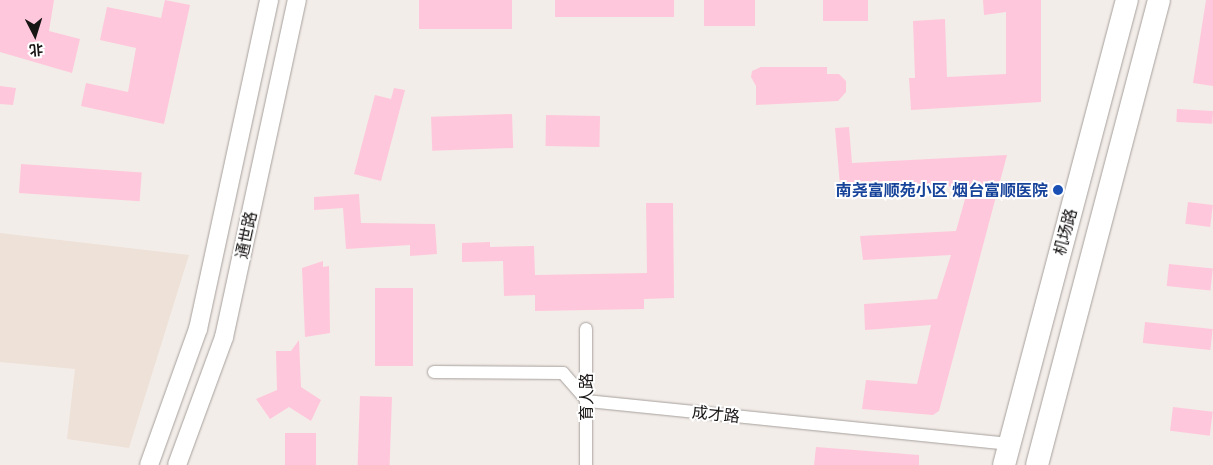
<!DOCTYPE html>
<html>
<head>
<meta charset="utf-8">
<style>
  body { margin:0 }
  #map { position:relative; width:1213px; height:465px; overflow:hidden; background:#f3ede9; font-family:"Open Sans","Noto Sans SC",sans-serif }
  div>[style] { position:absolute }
  .built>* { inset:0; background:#eee1d8 }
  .building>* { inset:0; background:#ffc7db; transform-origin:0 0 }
  .roads { filter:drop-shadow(0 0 1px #a6a09c) drop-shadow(0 0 1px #a6a09c) }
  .street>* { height:12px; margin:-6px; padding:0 6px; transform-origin:6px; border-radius:6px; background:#fff }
  .secondary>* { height:18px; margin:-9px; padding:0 9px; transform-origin:9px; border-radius:9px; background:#fff }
  .highway>* { height:22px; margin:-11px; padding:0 11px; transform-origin:11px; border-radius:11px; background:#fff }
  .dots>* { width:14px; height:14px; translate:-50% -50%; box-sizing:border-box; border:2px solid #fff; border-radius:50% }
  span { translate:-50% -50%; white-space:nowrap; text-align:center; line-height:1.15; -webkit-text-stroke:4px #fff; paint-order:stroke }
  .transit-label { font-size:16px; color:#164399; font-weight:700 }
  .right { translate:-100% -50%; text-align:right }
  .street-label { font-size:16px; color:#181615 }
  .north { position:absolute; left:10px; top:10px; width:50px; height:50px; -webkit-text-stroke:4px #fff; paint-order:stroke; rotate:175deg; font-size:14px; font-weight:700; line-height:20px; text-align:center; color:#181615 }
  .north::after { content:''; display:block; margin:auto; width:18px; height:22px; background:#181615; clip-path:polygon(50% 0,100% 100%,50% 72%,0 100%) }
</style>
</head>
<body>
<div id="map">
  <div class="built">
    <div style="clip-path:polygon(0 233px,189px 255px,129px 448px,67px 439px,75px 369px,0 362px)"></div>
  </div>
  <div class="building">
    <div style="clip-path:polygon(0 0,54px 0,49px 31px,80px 39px,72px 73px,0 52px)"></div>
    <div style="clip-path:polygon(165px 0,190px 5px,164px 124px,81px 106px,86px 83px,128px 92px,136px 48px,100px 40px,107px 7px,161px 18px)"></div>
    <div style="left:419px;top:0;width:93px;height:29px"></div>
    <div style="left:555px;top:0;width:119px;height:17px"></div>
    <div style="left:704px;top:0;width:51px;height:26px"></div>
    <div style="left:823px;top:0;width:45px;height:21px"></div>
    <div style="clip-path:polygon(983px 0,1041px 0,1041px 102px,911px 110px,909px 78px,915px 78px,913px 21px,945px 19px,947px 77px,1006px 74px,1006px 12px,984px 15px)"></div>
    <div style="clip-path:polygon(1206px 0,1213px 0,1213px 86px,1193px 83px)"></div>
    <div style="clip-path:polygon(761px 67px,827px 67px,827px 74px,839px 74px,846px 81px,846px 92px,838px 101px,756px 105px,756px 86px,751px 77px,752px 71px)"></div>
    <div style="clip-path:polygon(0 86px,16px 88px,13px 105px,0 104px)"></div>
    <div style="clip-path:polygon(394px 88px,405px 90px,381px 181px,354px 174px,375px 95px,391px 99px)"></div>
    <div style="left:1177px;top:109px;width:36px;height:13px;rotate:3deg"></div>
    <div style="left:512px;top:114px;width:34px;height:81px;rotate:88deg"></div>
    <div style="left:546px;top:115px;width:54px;height:31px;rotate:1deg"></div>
    <div style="clip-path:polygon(849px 127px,852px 163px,1007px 155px,939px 411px,933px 415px,862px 409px,866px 380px,917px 384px,931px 325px,865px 330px,864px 304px,937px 299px,951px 255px,863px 260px,860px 236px,956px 231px,969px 185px,857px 193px,856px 183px,840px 185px,835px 128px)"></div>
    <div style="left:21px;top:164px;width:121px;height:29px;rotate:4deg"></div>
    <div style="clip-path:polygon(359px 194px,361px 223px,435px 224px,437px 254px,410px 256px,410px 245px,346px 249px,343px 208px,314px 210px,314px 197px)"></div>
    <div style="left:1188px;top:202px;width:25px;height:22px;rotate:7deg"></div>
    <div style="clip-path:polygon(646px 203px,673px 203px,674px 298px,644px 299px,644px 309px,535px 311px,535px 295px,504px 296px,503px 261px,462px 262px,462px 243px,490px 242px,490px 247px,534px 246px,535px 275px,647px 273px)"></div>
    <div style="clip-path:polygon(323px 261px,323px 267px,329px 266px,330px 333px,305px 337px,302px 268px)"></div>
    <div style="left:1169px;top:264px;width:44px;height:22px;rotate:6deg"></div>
    <div style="left:375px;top:288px;width:38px;height:78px"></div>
    <div style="left:1145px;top:322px;width:68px;height:21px;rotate:6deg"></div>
    <div style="clip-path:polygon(299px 340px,301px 387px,321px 400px,311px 421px,289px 407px,270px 419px,256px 399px,277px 390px,276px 351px,291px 351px)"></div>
    <div style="left:360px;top:396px;width:32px;height:69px;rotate:2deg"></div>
    <div style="left:1173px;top:407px;width:40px;height:24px;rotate:7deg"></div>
    <div style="left:285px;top:433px;width:31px;height:32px"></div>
    <div style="clip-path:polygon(816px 447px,919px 455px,919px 465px,814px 465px)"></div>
  </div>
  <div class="roads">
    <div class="street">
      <div style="left:434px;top:372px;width:129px;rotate:0.4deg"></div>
      <div style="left:563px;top:373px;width:37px;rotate:49deg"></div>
      <div style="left:587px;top:401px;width:424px;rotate:5.8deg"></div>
      <div style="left:586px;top:465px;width:136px;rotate:-90deg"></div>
    </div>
    <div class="secondary">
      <div style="left:149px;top:465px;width:145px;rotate:-70.2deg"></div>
      <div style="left:198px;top:329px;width:337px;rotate:-77.8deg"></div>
      <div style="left:177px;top:465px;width:136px;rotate:-69.8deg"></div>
      <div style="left:224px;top:337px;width:345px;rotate:-77.8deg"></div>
    </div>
    <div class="highway">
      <div style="left:1004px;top:465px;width:481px;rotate:-75.2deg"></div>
      <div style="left:1037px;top:465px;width:481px;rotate:-75.3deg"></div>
    </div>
  </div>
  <div class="dots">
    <div style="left:1058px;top:190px;background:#1a4fb4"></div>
  </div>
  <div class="transit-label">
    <span class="right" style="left:1048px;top:190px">南尧富顺苑小区 烟台富顺医院</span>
  </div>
  <div class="street-label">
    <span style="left:1065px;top:232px;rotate:-75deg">机场路</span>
    <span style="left:246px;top:235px;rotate:-78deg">通世路</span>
    <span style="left:586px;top:397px;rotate:-90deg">育人路</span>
    <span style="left:716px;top:414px;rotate:6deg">成才路</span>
  </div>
  <div class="north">北</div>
</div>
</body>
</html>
